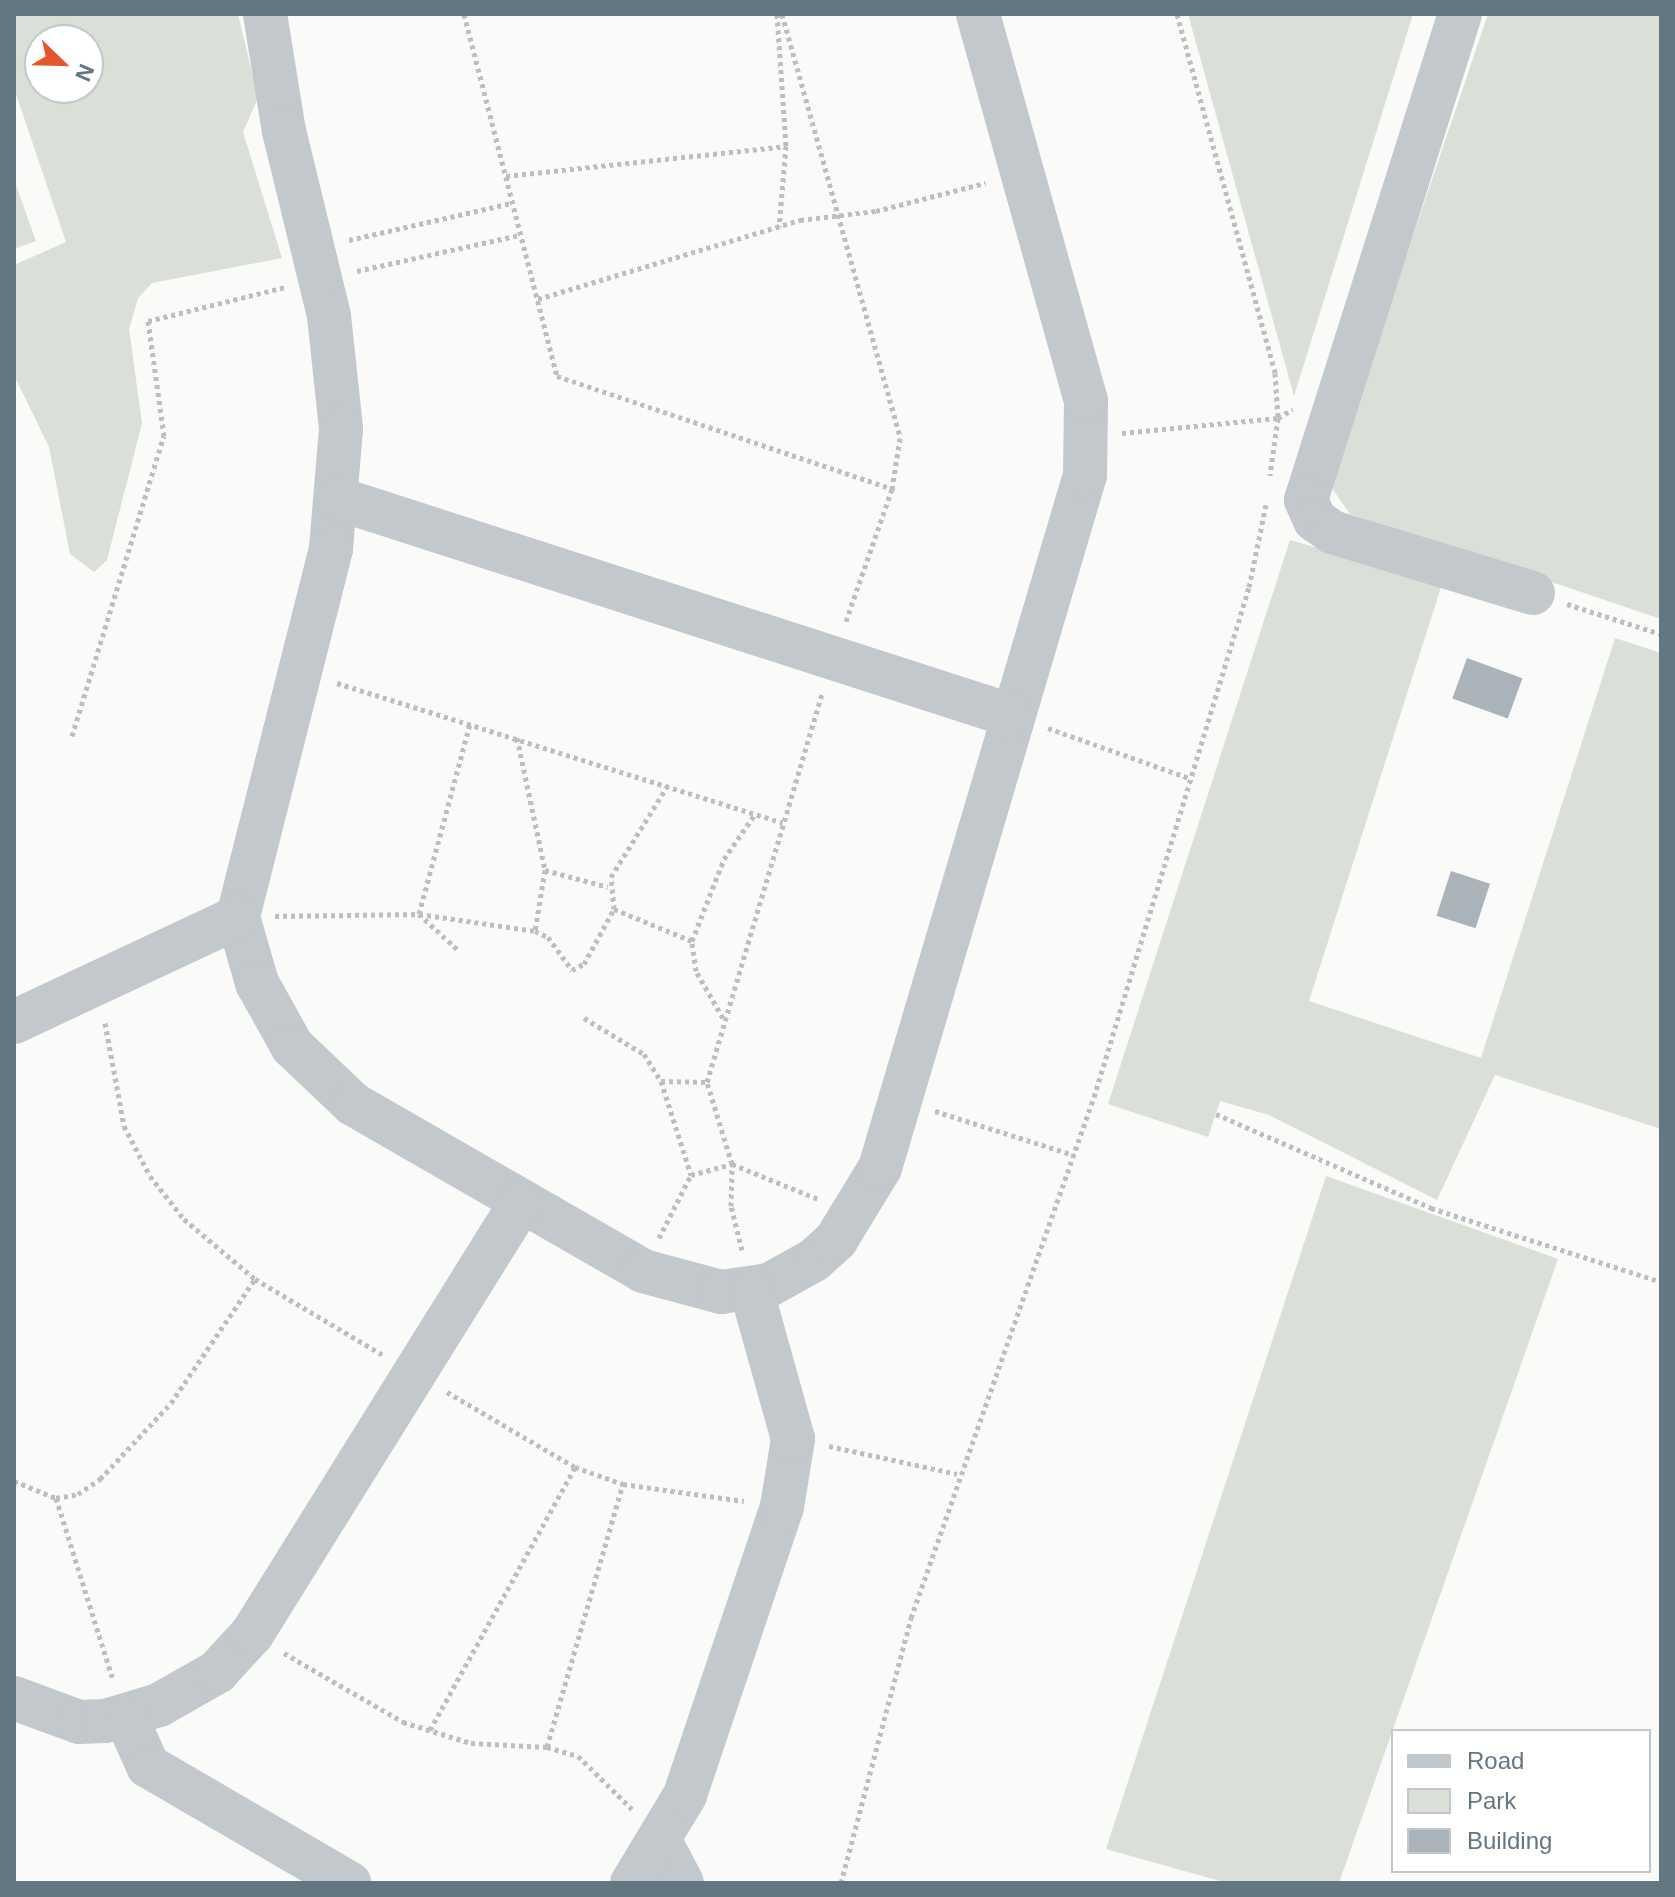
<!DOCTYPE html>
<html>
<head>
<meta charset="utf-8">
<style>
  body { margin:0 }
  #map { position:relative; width:1675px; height:1897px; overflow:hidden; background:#fafaf8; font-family:Helvetica,sans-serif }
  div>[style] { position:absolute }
  .green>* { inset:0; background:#dadfd7 }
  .building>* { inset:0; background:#aab3b9; transform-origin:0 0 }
  .path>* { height:5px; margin-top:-2.5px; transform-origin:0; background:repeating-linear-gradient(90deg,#bbbfc2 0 4px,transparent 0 8px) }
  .minor>* { height:44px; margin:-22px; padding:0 22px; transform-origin:22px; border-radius:22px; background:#c3c8cc }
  span { translate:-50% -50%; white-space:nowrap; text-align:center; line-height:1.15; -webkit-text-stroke:8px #fff; paint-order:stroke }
  .frame { position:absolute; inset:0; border:16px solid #657683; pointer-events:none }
  .legend { position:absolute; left:1391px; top:1729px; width:260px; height:144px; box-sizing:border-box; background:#fff; border:2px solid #c1c8cd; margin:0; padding:10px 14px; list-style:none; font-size:24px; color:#657683 }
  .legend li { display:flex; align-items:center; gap:16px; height:40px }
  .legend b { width:40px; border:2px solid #c1c8cd }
  .north { position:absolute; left:24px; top:24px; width:80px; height:80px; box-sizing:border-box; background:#fff; border:2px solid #c1c8cd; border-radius:50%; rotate:113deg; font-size:22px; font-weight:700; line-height:32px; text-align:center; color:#657683 }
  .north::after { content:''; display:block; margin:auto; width:28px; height:36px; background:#e4572e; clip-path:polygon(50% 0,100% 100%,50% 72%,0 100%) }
</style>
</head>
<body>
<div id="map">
  <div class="green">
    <div style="clip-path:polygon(evenodd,14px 14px,238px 14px,258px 98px,243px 132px,282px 258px,152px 283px,138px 298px,129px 329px,142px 423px,107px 560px,94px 572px,70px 554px,49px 447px,14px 375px,14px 265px,66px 242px,14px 88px,14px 14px,40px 40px,88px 40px,88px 88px,40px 88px,40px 40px)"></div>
    <div style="clip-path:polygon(1188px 14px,1413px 14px,1294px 396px)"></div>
    <div style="clip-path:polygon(1488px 14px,1661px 14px,1661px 619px,1350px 514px,1329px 484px)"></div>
    <div style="clip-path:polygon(14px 180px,36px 241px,14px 249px)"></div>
    <div style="clip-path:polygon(1290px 540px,1442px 584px,1309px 1001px,1481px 1058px,1615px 638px,1661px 653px,1661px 1129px,1495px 1075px,1437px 1200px,1269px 1115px,1220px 1101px,1208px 1137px,1108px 1104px)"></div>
    <div style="clip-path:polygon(1326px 1176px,1558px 1259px,1339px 1883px,1227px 1883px,1106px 1849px)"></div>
  </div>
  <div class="building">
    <div style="left:1467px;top:658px;width:59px;height:43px;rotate:20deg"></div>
    <div style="left:1451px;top:871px;width:41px;height:47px;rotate:18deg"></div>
  </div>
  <div class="path">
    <div style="left:464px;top:14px;width:374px;rotate:75.6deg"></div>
    <div style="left:557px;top:376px;width:354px;rotate:18.6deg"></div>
    <div style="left:777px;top:14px;width:132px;rotate:86.1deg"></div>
    <div style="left:786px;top:146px;width:81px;rotate:94.9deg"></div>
    <div style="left:782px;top:14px;width:440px;rotate:74.4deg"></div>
    <div style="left:900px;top:438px;width:52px;rotate:98.9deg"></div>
    <div style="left:892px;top:489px;width:143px;rotate:109.2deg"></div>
    <div style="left:1177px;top:14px;width:372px;rotate:74.7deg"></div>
    <div style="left:1275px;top:373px;width:45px;rotate:86.2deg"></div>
    <div style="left:1278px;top:418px;width:58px;rotate:98deg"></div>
    <div style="left:506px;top:176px;width:282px;rotate:-6.1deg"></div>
    <div style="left:349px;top:240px;width:167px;rotate:-12.8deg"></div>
    <div style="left:357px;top:271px;width:167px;rotate:-12.5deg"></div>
    <div style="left:538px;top:299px;width:274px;rotate:-16.8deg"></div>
    <div style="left:800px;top:220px;width:77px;rotate:-6.8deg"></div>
    <div style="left:876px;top:211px;width:113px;rotate:-14.4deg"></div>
    <div style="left:1122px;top:433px;width:157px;rotate:-5.5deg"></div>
    <div style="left:1278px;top:418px;width:17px;rotate:-31deg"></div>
    <div style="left:1567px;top:604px;width:99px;rotate:17.7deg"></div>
    <div style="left:337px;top:683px;width:467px;rotate:17.4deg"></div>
    <div style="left:1048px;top:728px;width:150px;rotate:19.5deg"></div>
    <div style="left:72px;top:736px;width:314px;rotate:-73deg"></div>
    <div style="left:164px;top:436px;width:116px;rotate:-97.9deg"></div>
    <div style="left:148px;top:321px;width:141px;rotate:-13.9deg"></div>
    <div style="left:517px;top:738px;width:135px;rotate:78deg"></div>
    <div style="left:545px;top:870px;width:62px;rotate:99.3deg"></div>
    <div style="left:545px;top:870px;width:65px;rotate:15.1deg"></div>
    <div style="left:614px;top:909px;width:84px;rotate:22.3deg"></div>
    <div style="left:275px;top:916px;width:144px;rotate:-0.8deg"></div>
    <div style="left:419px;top:914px;width:117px;rotate:8.3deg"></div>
    <div style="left:535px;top:931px;width:14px;rotate:25deg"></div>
    <div style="left:548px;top:937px;width:41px;rotate:54deg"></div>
    <div style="left:572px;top:970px;width:13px;rotate:-27deg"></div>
    <div style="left:584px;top:964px;width:63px;rotate:-61.4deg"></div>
    <div style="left:614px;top:909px;width:32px;rotate:-95deg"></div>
    <div style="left:611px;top:877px;width:108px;rotate:-58.2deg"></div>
    <div style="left:457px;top:949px;width:52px;rotate:-137.4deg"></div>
    <div style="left:419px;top:914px;width:198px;rotate:-75deg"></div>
    <div style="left:584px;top:1018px;width:70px;rotate:31deg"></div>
    <div style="left:644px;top:1054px;width:32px;rotate:58deg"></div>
    <div style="left:661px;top:1081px;width:99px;rotate:72.3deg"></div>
    <div style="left:723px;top:1018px;width:54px;rotate:-119.9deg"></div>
    <div style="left:696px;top:971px;width:30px;rotate:-98deg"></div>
    <div style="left:692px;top:941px;width:88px;rotate:-68.7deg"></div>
    <div style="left:724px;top:859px;width:55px;rotate:-55.4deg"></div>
    <div style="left:105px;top:1023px;width:105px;rotate:79.5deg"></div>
    <div style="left:124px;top:1126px;width:56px;rotate:62.5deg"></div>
    <div style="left:150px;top:1176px;width:55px;rotate:51.7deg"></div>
    <div style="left:184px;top:1219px;width:93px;rotate:40.2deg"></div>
    <div style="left:255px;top:1279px;width:149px;rotate:30.7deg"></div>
    <div style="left:661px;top:1081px;width:46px;rotate:1.2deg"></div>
    <div style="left:935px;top:1111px;width:146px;rotate:17.6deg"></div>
    <div style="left:1216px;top:1114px;width:235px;rotate:23.6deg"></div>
    <div style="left:1431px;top:1208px;width:242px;rotate:17.8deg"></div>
    <div style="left:659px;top:1238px;width:71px;rotate:-63.1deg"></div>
    <div style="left:691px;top:1175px;width:42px;rotate:-15deg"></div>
    <div style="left:732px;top:1164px;width:93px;rotate:22.1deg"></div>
    <div style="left:742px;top:1250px;width:45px;rotate:-104deg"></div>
    <div style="left:731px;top:1206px;width:42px;rotate:-88.6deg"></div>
    <div style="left:732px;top:1164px;width:86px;rotate:-107deg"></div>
    <div style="left:707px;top:1082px;width:405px;rotate:-73.5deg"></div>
    <div style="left:447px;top:1392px;width:148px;rotate:30.4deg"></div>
    <div style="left:575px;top:1467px;width:51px;rotate:19.5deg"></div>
    <div style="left:623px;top:1484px;width:122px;rotate:8deg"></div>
    <div style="left:829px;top:1446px;width:131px;rotate:12.3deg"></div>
    <div style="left:14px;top:1481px;width:45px;rotate:22deg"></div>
    <div style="left:56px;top:1498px;width:22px;rotate:-10deg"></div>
    <div style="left:78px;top:1494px;width:27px;rotate:-34deg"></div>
    <div style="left:100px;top:1479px;width:104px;rotate:-46.9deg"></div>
    <div style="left:171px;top:1403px;width:150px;rotate:-55.9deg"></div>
    <div style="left:56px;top:1498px;width:191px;rotate:72.6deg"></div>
    <div style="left:284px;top:1653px;width:138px;rotate:30.1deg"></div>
    <div style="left:403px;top:1722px;width:71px;rotate:17.2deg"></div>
    <div style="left:471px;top:1743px;width:76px;rotate:3deg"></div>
    <div style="left:547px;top:1747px;width:32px;rotate:16deg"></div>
    <div style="left:578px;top:1756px;width:77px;rotate:44.5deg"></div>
    <div style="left:430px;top:1730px;width:300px;rotate:-61.1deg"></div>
    <div style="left:547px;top:1747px;width:274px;rotate:-73.9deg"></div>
    <div style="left:841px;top:1883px;width:274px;rotate:-75.2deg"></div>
    <div style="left:911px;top:1618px;width:552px;rotate:-70.65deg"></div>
    <div style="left:1094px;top:1097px;width:533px;rotate:-73.09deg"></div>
    <div style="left:1249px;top:587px;width:84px;rotate:-78.3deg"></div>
  </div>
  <div class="minor">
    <div style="left:265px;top:14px;width:119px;rotate:80.8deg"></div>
    <div style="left:284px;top:131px;width:190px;rotate:76.3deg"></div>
    <div style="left:329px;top:316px;width:114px;rotate:83.9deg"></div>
    <div style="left:341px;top:429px;width:120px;rotate:94.8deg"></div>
    <div style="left:331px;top:549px;width:380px;rotate:104.2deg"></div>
    <div style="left:238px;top:917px;width:69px;rotate:73.9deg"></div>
    <div style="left:257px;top:983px;width:72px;rotate:60.9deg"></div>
    <div style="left:292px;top:1046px;width:84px;rotate:43.6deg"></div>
    <div style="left:353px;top:1104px;width:335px;rotate:29.9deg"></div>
    <div style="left:643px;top:1271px;width:81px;rotate:15.1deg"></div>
    <div style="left:721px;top:1292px;width:49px;rotate:-8.3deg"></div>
    <div style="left:769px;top:1285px;width:51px;rotate:-29.1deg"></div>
    <div style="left:814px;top:1260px;width:30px;rotate:-42deg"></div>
    <div style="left:836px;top:1240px;width:84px;rotate:-58.6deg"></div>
    <div style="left:880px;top:1168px;width:723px;rotate:-73.52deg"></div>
    <div style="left:1085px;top:475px;width:74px;rotate:-89.2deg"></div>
    <div style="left:1086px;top:401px;width:402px;rotate:-105.6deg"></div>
    <div style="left:1460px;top:14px;width:510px;rotate:107.58deg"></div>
    <div style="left:1306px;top:500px;width:22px;rotate:66deg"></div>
    <div style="left:1315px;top:520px;width:21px;rotate:35deg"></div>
    <div style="left:1332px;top:532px;width:210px;rotate:16.9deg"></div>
    <div style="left:339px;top:499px;width:708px;rotate:17.85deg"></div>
    <div style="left:14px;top:1022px;width:247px;rotate:-25.1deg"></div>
    <div style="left:14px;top:1698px;width:69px;rotate:20.3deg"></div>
    <div style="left:79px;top:1722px;width:26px;rotate:-2deg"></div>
    <div style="left:105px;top:1721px;width:56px;rotate:-16.5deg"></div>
    <div style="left:159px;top:1705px;width:67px;rotate:-29.6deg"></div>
    <div style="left:217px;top:1672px;width:52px;rotate:-47.4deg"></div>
    <div style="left:252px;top:1634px;width:507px;rotate:-58.07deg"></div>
    <div style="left:126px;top:1717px;width:54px;rotate:65.8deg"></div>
    <div style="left:148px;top:1766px;width:233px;rotate:30.2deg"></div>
    <div style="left:661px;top:1843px;width:45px;rotate:62.3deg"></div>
    <div style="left:632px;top:1883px;width:103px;rotate:-58.9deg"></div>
    <div style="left:685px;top:1795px;width:304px;rotate:-71.4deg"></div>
    <div style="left:782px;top:1507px;width:69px;rotate:-80.8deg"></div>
    <div style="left:793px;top:1439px;width:156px;rotate:-105.6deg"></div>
  </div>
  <div class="frame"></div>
  <ul class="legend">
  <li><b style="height:10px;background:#c3c8cc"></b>Road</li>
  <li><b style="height:22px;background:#dadfd7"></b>Park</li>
  <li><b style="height:22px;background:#aab3b9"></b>Building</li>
  </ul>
  <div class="north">N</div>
</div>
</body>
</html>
